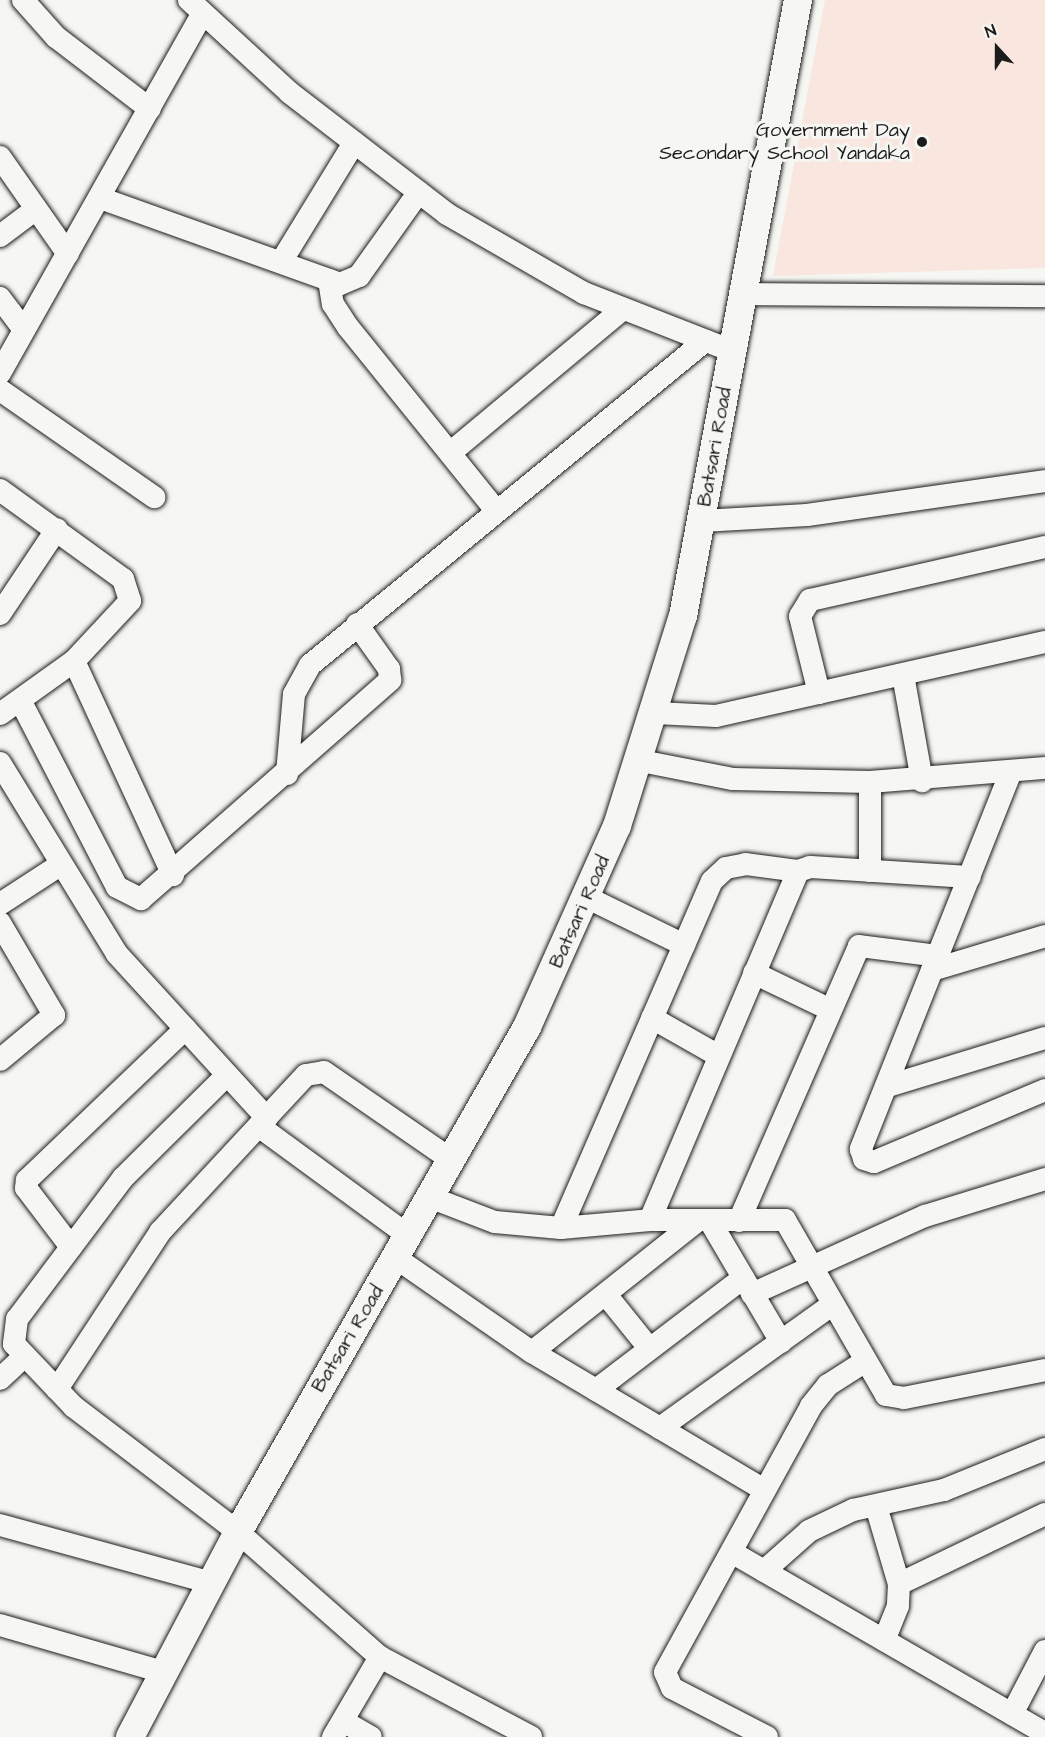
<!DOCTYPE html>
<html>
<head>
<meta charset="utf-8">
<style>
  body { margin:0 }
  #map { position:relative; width:1045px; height:1737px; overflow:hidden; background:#f6f6f2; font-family:"Architects Daughter",sans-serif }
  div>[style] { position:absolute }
  .built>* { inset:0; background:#f8e6df }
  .roads { filter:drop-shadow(0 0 2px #1c1c1c) drop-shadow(0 0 2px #1c1c1c) }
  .minor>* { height:22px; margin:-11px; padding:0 11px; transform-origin:11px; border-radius:11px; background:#f6f6f2 }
  .major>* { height:28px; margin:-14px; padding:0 14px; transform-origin:14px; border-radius:14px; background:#f6f6f2 }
  .dots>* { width:16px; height:16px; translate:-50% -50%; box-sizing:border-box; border:3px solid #f6f6f2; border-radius:50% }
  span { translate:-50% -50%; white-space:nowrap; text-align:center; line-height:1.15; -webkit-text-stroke:6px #f6f6f2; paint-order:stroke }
  .poi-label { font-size:20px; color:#1c1c1c }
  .right { translate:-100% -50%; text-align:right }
  .street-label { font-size:20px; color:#1c1c1c }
  .north { position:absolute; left:967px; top:18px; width:60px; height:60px; -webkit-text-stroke:4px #f6f6f2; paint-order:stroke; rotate:339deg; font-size:16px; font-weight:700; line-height:24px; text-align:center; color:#1c1c1c }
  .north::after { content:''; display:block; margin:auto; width:21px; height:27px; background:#1c1c1c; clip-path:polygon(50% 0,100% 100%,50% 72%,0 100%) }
</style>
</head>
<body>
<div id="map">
  <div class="built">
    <div style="clip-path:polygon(825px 0,1045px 0,1045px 268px,773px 276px)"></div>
  </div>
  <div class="roads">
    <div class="minor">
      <div style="left:23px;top:0;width:50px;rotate:48.3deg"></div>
      <div style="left:56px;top:37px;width:118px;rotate:37.5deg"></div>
      <div style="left:189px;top:0;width:137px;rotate:42.6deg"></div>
      <div style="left:290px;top:93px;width:198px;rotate:37.6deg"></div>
      <div style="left:447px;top:214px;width:158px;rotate:30deg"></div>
      <div style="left:584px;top:293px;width:159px;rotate:21.4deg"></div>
      <div style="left:0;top:157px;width:118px;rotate:55deg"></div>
      <div style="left:100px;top:198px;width:255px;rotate:19.7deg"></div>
      <div style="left:340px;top:284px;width:21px;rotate:-23deg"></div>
      <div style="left:359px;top:276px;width:103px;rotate:-54.5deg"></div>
      <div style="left:0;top:236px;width:45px;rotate:-36.9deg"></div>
      <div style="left:281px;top:262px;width:140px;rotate:-58.5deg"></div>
      <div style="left:329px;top:280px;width:24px;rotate:81deg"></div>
      <div style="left:333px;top:304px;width:27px;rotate:57deg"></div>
      <div style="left:348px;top:327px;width:234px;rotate:51.1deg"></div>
      <div style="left:742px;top:294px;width:303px;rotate:0.4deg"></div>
      <div style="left:0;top:298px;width:39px;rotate:53deg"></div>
      <div style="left:0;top:373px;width:413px;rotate:-60.6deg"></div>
      <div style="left:0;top:390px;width:188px;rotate:34.8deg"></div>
      <div style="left:450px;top:453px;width:225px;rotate:-39.8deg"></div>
      <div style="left:0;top:490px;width:152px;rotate:35.9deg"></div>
      <div style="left:123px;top:579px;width:23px;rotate:72deg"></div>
      <div style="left:130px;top:601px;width:82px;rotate:133deg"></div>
      <div style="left:74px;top:661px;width:91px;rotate:144.4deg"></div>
      <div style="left:702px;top:521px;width:105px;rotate:-3.3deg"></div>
      <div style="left:807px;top:515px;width:240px;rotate:-8.1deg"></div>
      <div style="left:0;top:614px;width:102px;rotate:-56.2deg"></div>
      <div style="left:74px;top:661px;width:236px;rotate:65.2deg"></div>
      <div style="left:903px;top:675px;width:108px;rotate:79.8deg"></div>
      <div style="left:819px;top:693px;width:79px;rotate:-103.9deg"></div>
      <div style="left:800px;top:616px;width:19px;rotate:-58deg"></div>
      <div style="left:810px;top:600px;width:241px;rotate:-12.7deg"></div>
      <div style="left:21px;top:702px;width:208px;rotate:62.6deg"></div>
      <div style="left:117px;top:887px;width:27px;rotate:27deg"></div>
      <div style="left:141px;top:899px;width:332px;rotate:-41.3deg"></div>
      <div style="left:390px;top:680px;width:11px;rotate:-95deg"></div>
      <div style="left:389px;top:669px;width:55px;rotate:-125.4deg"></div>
      <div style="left:656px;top:713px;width:60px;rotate:2.9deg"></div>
      <div style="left:716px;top:716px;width:337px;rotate:-12.7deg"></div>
      <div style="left:641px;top:761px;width:94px;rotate:11.1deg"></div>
      <div style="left:733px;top:779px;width:137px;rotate:1.3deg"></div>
      <div style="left:870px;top:782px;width:176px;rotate:-4.6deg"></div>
      <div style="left:0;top:763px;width:224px;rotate:58.5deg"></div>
      <div style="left:117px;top:954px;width:222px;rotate:47.6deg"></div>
      <div style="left:287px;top:774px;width:80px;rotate:-85deg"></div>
      <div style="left:294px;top:694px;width:33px;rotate:-61deg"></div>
      <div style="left:310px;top:665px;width:511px;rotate:-39.36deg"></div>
      <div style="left:1010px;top:774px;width:404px;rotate:111.7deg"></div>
      <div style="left:861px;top:1149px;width:10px;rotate:73deg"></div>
      <div style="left:864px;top:1159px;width:10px;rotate:17deg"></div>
      <div style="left:874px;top:1162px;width:186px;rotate:-22.8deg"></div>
      <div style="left:870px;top:782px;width:89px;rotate:90deg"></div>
      <div style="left:588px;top:898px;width:107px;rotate:26.1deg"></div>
      <div style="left:0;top:904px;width:72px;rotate:-33deg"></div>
      <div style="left:0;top:923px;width:107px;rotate:59.6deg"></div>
      <div style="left:54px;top:1015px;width:70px;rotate:140.2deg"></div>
      <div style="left:932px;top:970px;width:118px;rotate:-16.7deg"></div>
      <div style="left:754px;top:973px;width:85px;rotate:25.7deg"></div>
      <div style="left:652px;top:1018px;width:77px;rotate:29.6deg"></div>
      <div style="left:227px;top:1075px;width:146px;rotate:135.3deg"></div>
      <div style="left:123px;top:1178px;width:176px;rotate:126.9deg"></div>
      <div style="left:17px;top:1319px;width:25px;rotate:97deg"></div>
      <div style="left:14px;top:1344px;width:87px;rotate:46.4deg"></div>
      <div style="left:74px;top:1407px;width:206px;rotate:37.3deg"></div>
      <div style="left:238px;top:1532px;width:189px;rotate:41.4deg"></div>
      <div style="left:380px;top:1657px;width:171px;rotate:27.9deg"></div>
      <div style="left:888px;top:1086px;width:164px;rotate:-17deg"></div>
      <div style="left:260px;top:1127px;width:185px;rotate:36.2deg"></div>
      <div style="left:432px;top:1198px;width:67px;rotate:20.9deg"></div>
      <div style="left:495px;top:1222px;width:66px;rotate:5.2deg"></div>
      <div style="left:561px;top:1228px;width:89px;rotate:-5.1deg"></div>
      <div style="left:650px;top:1220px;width:135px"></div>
      <div style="left:785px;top:1220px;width:202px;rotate:60deg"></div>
      <div style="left:886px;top:1395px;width:18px;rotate:9deg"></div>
      <div style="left:904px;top:1398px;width:144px;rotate:-11.2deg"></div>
      <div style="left:650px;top:1220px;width:379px;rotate:-67deg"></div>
      <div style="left:798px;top:871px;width:13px;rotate:-18deg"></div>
      <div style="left:810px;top:867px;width:160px;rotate:3.6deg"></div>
      <div style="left:739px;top:1221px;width:300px;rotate:-66.4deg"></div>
      <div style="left:859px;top:946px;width:80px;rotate:7.2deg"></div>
      <div style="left:711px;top:1223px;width:138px;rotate:59.5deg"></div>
      <div style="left:561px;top:1228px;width:378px;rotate:-66.5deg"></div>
      <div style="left:712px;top:881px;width:19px;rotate:-43deg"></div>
      <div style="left:726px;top:868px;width:20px;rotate:-11deg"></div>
      <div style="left:746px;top:864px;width:52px;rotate:7.7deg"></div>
      <div style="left:71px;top:1247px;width:74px;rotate:-127.3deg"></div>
      <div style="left:26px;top:1188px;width:8px;rotate:-83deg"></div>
      <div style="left:27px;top:1180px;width:219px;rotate:-43.7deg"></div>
      <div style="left:396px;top:1258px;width:165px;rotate:34.7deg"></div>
      <div style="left:532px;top:1352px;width:270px;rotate:30.7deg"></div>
      <div style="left:752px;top:1294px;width:190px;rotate:-24.3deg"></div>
      <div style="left:925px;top:1216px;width:126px;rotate:-17.1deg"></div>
      <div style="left:607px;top:1296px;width:67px;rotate:51.1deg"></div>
      <div style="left:532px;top:1352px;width:209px;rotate:-38.4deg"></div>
      <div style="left:0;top:1379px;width:34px;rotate:-43deg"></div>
      <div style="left:57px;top:1389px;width:188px;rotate:-56.7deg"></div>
      <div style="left:160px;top:1232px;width:214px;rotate:-47.1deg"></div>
      <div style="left:306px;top:1075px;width:18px;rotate:-9deg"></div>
      <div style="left:324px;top:1072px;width:157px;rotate:34.6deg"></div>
      <div style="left:596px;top:1390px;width:185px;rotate:-37.3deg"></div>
      <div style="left:660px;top:1428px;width:211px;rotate:-35.6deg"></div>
      <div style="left:876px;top:1506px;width:81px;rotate:73.6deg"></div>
      <div style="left:899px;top:1584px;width:22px;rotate:93deg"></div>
      <div style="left:898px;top:1606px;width:37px;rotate:112deg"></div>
      <div style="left:0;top:1525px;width:220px;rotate:15.3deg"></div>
      <div style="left:733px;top:1553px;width:360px;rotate:30deg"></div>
      <div style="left:764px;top:1571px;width:60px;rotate:-41.6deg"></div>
      <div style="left:809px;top:1531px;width:49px;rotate:-25.5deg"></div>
      <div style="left:853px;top:1510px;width:93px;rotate:-12.4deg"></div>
      <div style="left:944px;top:1490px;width:109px;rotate:-22.1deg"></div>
      <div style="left:899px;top:1584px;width:162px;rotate:-25.6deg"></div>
      <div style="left:0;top:1625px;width:170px;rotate:16.1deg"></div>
      <div style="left:1012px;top:1714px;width:71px;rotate:-62.4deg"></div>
      <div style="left:343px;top:1721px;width:32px;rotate:30deg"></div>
      <div style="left:333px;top:1737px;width:93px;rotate:-59.6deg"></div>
      <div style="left:767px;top:1737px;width:107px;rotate:-152.7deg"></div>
      <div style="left:672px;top:1688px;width:17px;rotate:-114deg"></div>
      <div style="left:665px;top:1672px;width:303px;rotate:-61.2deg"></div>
      <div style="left:811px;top:1406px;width:27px;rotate:-51deg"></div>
      <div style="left:828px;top:1385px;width:43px;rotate:-32.6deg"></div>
    </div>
    <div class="major">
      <div style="left:130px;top:1737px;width:232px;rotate:-62.2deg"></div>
      <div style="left:238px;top:1532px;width:582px;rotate:-60.22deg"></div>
      <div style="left:527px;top:1027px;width:220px;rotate:-65.9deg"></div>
      <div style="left:617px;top:826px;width:220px;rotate:-72.6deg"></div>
      <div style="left:683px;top:616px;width:627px;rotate:-79.43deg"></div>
    </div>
  </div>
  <div class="dots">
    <div style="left:922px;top:142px;background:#1c1c1c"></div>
  </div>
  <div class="poi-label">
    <span class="right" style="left:910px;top:142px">Government Day<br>Secondary School Yandaka</span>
  </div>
  <div class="street-label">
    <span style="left:715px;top:447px;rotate:-80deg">Batsari Road</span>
    <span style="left:580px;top:912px;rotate:-66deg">Batsari Road</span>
    <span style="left:348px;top:1339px;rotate:-59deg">Batsari Road</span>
  </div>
  <div class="north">N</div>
</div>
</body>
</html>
